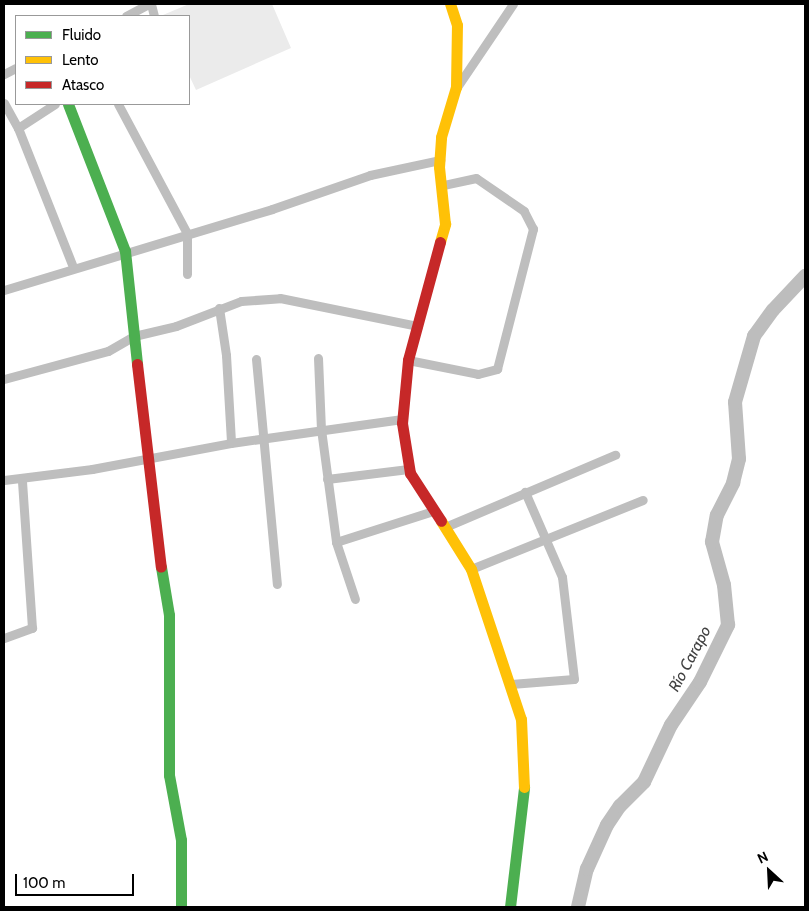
<!DOCTYPE html>
<html>
<head>
<meta charset="utf-8">
<style>
  body { margin:0 }
  #map { position:relative; width:809px; height:911px; overflow:hidden; background:#fff; font-family:Cabin,sans-serif }
  div>[style] { position:absolute }
  .green>* { inset:0; background:#ebebeb }
  .river>* { height:14px; margin:-7px; padding:0 7px; transform-origin:7px; border-radius:7px; background:#bdbdbd }
  .street>* { height:9px; margin:-4.5px; padding:0 4.5px; transform-origin:4.5px; border-radius:4.5px; background:#bebebe }
  .fast>* { height:11px; margin:-5.5px; padding:0 5.5px; transform-origin:5.5px; border-radius:5.5px; background:#4caf50 }
  .slow>* { height:11px; margin:-5.5px; padding:0 5.5px; transform-origin:5.5px; border-radius:5.5px; background:#ffc107 }
  .jam>* { height:11px; margin:-5.5px; padding:0 5.5px; transform-origin:5.5px; border-radius:5.5px; background:#c62828 }
  span { translate:-50% -50%; white-space:nowrap; text-align:center; line-height:1.15; -webkit-text-stroke:4px #fff; paint-order:stroke }
  .water-label { font-size:16px; color:#424242; font-style:italic }
  .frame { position:absolute; inset:0; border:5px solid #000; pointer-events:none }
  .legend { position:absolute; left:15px; top:15px; width:175px; height:90px; box-sizing:border-box; background:#fff; border:1px solid #999; margin:0; padding:6px 9px; list-style:none; font-size:15px; color:#000 }
  .legend li { display:flex; align-items:center; gap:10px; height:25px }
  .legend b { width:25px; border:1px solid #999 }
  .north { position:absolute; left:744px; top:846px; width:50px; height:50px; -webkit-text-stroke:4px #fff; paint-order:stroke; rotate:335deg; font-size:14px; font-weight:700; line-height:20px; text-align:center; color:#000 }
  .north::after { content:''; display:block; margin:auto; width:18px; height:22px; background:#000; clip-path:polygon(50% 0,100% 100%,50% 72%,0 100%) }
  .scale { position:absolute; left:15px; top:874px; width:119px; height:22px; box-sizing:border-box; border:2px solid #000; border-top:0; padding-left:6px; font-size:15px; line-height:18px; white-space:nowrap; color:#000; -webkit-text-stroke:4px #fff; paint-order:stroke }
</style>
</head>
<body>
<div id="map">
  <div class="green">
    <div style="clip-path:polygon(189px 4px,272px 4px,291px 48px,196px 90px,189px 75px,189px 16px,163px 15px)"></div>
  </div>
  <div class="river">
    <div style="left:578px;top:907px;width:39px;rotate:-77deg"></div>
    <div style="left:587px;top:869px;width:48px;rotate:-65.6deg"></div>
    <div style="left:607px;top:825px;width:23px;rotate:-56deg"></div>
    <div style="left:620px;top:806px;width:34px;rotate:-45deg"></div>
    <div style="left:644px;top:782px;width:63px;rotate:-64.7deg"></div>
    <div style="left:671px;top:725px;width:52px;rotate:-56deg"></div>
    <div style="left:700px;top:682px;width:64px;rotate:-63.8deg"></div>
    <div style="left:728px;top:625px;width:40px;rotate:-95.7deg"></div>
    <div style="left:724px;top:585px;width:45px;rotate:-105.6deg"></div>
    <div style="left:712px;top:542px;width:27px;rotate:-80deg"></div>
    <div style="left:717px;top:515px;width:36px;rotate:-63deg"></div>
    <div style="left:733px;top:483px;width:25px;rotate:-76deg"></div>
    <div style="left:739px;top:459px;width:57px;rotate:-94deg"></div>
    <div style="left:735px;top:402px;width:69px;rotate:-73.9deg"></div>
    <div style="left:754px;top:336px;width:32px;rotate:-54deg"></div>
    <div style="left:773px;top:310px;width:47px;rotate:-46.7deg"></div>
  </div>
  <div class="street">
    <div style="left:151px;top:4px;width:12px;rotate:76deg"></div>
    <div style="left:126px;top:16px;width:26px;rotate:-28deg"></div>
    <div style="left:4px;top:74px;width:13px;rotate:-27deg"></div>
    <div style="left:457px;top:87px;width:100px;rotate:-56deg"></div>
    <div style="left:4px;top:103px;width:29px;rotate:61deg"></div>
    <div style="left:18px;top:128px;width:149px;rotate:68.4deg"></div>
    <div style="left:118px;top:104px;width:146px;rotate:61.9deg"></div>
    <div style="left:187px;top:233px;width:41px;rotate:90deg"></div>
    <div style="left:18px;top:128px;width:44px;rotate:-33deg"></div>
    <div style="left:4px;top:290px;width:280px;rotate:-16.8deg"></div>
    <div style="left:272px;top:209px;width:104px;rotate:-19.1deg"></div>
    <div style="left:370px;top:175px;width:72px;rotate:-12.1deg"></div>
    <div style="left:219px;top:308px;width:48px;rotate:81.5deg"></div>
    <div style="left:226px;top:355px;width:88px;rotate:86.7deg"></div>
    <div style="left:318px;top:358px;width:71px;rotate:87.6deg"></div>
    <div style="left:321px;top:429px;width:114px;rotate:82.4deg"></div>
    <div style="left:336px;top:542px;width:60px;rotate:71.6deg"></div>
    <div style="left:256px;top:359px;width:226px;rotate:84.7deg"></div>
    <div style="left:408px;top:360px;width:71px;rotate:11.3deg"></div>
    <div style="left:478px;top:374px;width:20px;rotate:-15deg"></div>
    <div style="left:497px;top:369px;width:145px;rotate:-75.6deg"></div>
    <div style="left:533px;top:229px;width:20px;rotate:-117deg"></div>
    <div style="left:524px;top:211px;width:58px;rotate:-145.5deg"></div>
    <div style="left:476px;top:178px;width:35px;rotate:168deg"></div>
    <div style="left:4px;top:379px;width:108px;rotate:-15.1deg"></div>
    <div style="left:108px;top:351px;width:30px;rotate:-30deg"></div>
    <div style="left:134px;top:336px;width:43px;rotate:-13.4deg"></div>
    <div style="left:176px;top:326px;width:70px;rotate:-21deg"></div>
    <div style="left:241px;top:301px;width:39px;rotate:-4deg"></div>
    <div style="left:280px;top:298px;width:141px;rotate:11.5deg"></div>
    <div style="left:327px;top:479px;width:82px;rotate:-7deg"></div>
    <div style="left:4px;top:480px;width:89px;rotate:-7.1deg"></div>
    <div style="left:92px;top:469px;width:141px;rotate:-10.6deg"></div>
    <div style="left:231px;top:443px;width:173px;rotate:-8deg"></div>
    <div style="left:445px;top:527px;width:185px;rotate:-23deg"></div>
    <div style="left:336px;top:542px;width:102px;rotate:-17.7deg"></div>
    <div style="left:471px;top:569px;width:185px;rotate:-21.9deg"></div>
    <div style="left:4px;top:638px;width:30px;rotate:-20deg"></div>
    <div style="left:32px;top:628px;width:148px;rotate:-93.9deg"></div>
    <div style="left:511px;top:684px;width:63px;rotate:-4.5deg"></div>
    <div style="left:574px;top:679px;width:103px;rotate:-96.7deg"></div>
    <div style="left:562px;top:577px;width:93px;rotate:-113.5deg"></div>
  </div>
  <div class="fast">
    <div style="left:68px;top:104px;width:158px;rotate:68.8deg"></div>
    <div style="left:125px;top:251px;width:114px;rotate:83.9deg"></div>
    <div style="left:161px;top:567px;width:49px;rotate:80.5deg"></div>
    <div style="left:169px;top:615px;width:160px;rotate:90deg"></div>
    <div style="left:169px;top:775px;width:66px;rotate:79.5deg"></div>
    <div style="left:181px;top:840px;width:67px;rotate:90deg"></div>
    <div style="left:510px;top:907px;width:121px;rotate:-83.3deg"></div>
  </div>
  <div class="slow">
    <div style="left:440px;top:242px;width:19px;rotate:-74deg"></div>
    <div style="left:445px;top:224px;width:57px;rotate:-96deg"></div>
    <div style="left:439px;top:167px;width:30px;rotate:-86deg"></div>
    <div style="left:441px;top:137px;width:52px;rotate:-73.3deg"></div>
    <div style="left:456px;top:87px;width:62px;rotate:-89.1deg"></div>
    <div style="left:457px;top:25px;width:22px;rotate:-108deg"></div>
    <div style="left:441px;top:521px;width:57px;rotate:58deg"></div>
    <div style="left:471px;top:569px;width:158px;rotate:71.6deg"></div>
    <div style="left:521px;top:719px;width:68px;rotate:87.5deg"></div>
  </div>
  <div class="jam">
    <div style="left:440px;top:242px;width:122px;rotate:105.2deg"></div>
    <div style="left:408px;top:360px;width:63px;rotate:95.4deg"></div>
    <div style="left:402px;top:423px;width:51px;rotate:80.9deg"></div>
    <div style="left:410px;top:473px;width:57px;rotate:57.1deg"></div>
    <div style="left:137px;top:364px;width:204px;rotate:83.3deg"></div>
  </div>
  <div class="water-label">
    <span style="left:690px;top:659px;rotate:-62deg">Río Carapo</span>
  </div>
  <div class="frame"></div>
  <ul class="legend">
  <li><b style="height:6px;background:#4caf50"></b>Fluido</li>
  <li><b style="height:6px;background:#ffc107"></b>Lento</li>
  <li><b style="height:6px;background:#c62828"></b>Atasco</li>
  </ul>
  <div class="north">N</div>
  <div class="scale">100 m</div>
</div>
</body>
</html>
